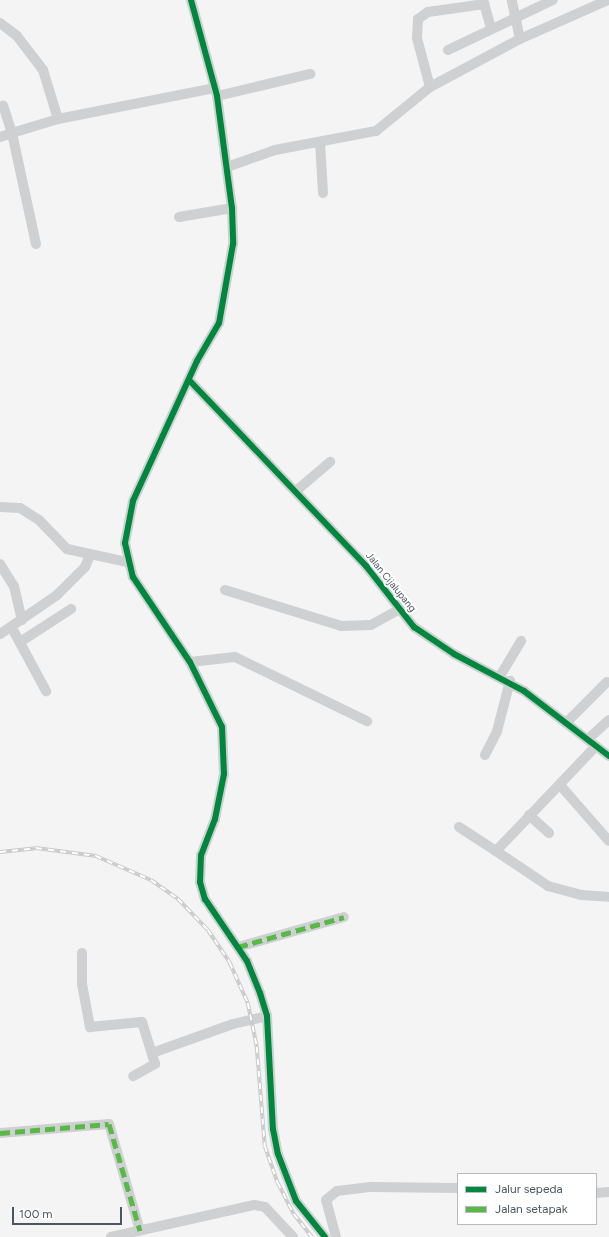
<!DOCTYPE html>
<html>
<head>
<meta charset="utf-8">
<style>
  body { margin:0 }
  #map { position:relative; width:609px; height:1237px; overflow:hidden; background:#f4f4f4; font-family:Figtree,sans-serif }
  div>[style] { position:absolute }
  .minor>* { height:10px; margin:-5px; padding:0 5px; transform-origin:5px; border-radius:5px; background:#ced0d2 }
  .rail>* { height:3.5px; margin-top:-1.75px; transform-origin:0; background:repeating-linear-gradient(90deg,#fff 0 6px,#c9cacc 0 12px); box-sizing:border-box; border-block:1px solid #c9cacc }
  .quiet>* { height:5px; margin-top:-2.5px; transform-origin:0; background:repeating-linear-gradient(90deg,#58b947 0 10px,transparent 0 15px) }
  .cycleway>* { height:6px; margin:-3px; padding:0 3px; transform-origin:3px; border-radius:3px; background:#00873e }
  span { translate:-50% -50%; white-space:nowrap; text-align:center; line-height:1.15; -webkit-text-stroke:4px #fff; paint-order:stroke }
  .street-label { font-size:10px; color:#4a5661 }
  .legend { position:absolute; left:457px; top:1173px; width:140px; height:52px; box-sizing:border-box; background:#fff; border:1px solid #b7bbc0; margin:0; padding:5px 7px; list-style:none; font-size:12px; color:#4a5661 }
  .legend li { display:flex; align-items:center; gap:8px; height:20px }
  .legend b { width:20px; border:1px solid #b7bbc0 }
  .scale { position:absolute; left:12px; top:1207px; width:110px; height:18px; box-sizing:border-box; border:2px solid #4a5661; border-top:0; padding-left:5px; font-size:12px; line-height:14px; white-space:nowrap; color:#4a5661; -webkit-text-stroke:3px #fff; paint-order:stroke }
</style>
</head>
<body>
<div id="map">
  <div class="minor">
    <div style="left:191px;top:0;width:99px;rotate:74.8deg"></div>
    <div style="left:217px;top:96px;width:113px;rotate:82.4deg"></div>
    <div style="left:232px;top:208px;width:36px;rotate:88deg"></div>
    <div style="left:233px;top:244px;width:80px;rotate:100deg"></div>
    <div style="left:219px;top:323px;width:44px;rotate:120.1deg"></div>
    <div style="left:197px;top:361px;width:154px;rotate:114.6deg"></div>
    <div style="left:133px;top:501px;width:43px;rotate:100.8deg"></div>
    <div style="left:125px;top:543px;width:35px;rotate:77deg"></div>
    <div style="left:133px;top:577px;width:102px;rotate:56.2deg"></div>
    <div style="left:190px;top:662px;width:72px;rotate:63.8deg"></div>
    <div style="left:222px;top:727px;width:47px;rotate:87.6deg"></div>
    <div style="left:224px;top:774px;width:46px;rotate:101.3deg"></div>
    <div style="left:215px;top:819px;width:39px;rotate:111deg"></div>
    <div style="left:201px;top:855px;width:27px;rotate:92deg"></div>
    <div style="left:200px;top:882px;width:18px;rotate:74deg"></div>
    <div style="left:205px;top:899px;width:75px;rotate:55.9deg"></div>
    <div style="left:247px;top:961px;width:35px;rotate:68deg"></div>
    <div style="left:260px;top:993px;width:24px;rotate:73deg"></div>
    <div style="left:267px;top:1016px;width:113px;rotate:87deg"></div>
    <div style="left:273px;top:1129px;width:25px;rotate:79deg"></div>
    <div style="left:278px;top:1154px;width:50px;rotate:69deg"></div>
    <div style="left:296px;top:1201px;width:46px;rotate:51.1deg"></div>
    <div style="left:483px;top:0;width:29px;rotate:74deg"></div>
    <div style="left:0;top:23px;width:21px;rotate:37deg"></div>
    <div style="left:17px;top:36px;width:43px;rotate:52.6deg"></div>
    <div style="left:43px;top:70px;width:51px;rotate:73deg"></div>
    <div style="left:520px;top:39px;width:96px;rotate:-23.9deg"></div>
    <div style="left:448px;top:50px;width:116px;rotate:-25.5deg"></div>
    <div style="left:430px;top:87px;width:51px;rotate:-104.9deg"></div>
    <div style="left:417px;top:38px;width:19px;rotate:-87deg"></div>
    <div style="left:418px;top:19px;width:12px;rotate:-35deg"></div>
    <div style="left:428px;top:12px;width:57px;rotate:-8.1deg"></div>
    <div style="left:217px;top:96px;width:96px;rotate:-13.3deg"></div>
    <div style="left:0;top:137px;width:13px;rotate:-18deg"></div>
    <div style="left:12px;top:133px;width:29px;rotate:-108deg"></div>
    <div style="left:320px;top:142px;width:51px;rotate:86.6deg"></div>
    <div style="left:227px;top:167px;width:51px;rotate:-19.5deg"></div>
    <div style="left:275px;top:150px;width:103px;rotate:-10.7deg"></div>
    <div style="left:376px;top:131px;width:70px;rotate:-39.2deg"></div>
    <div style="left:430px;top:87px;width:102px;rotate:-28.1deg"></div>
    <div style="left:520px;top:39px;width:40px;rotate:-102deg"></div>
    <div style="left:179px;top:217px;width:54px;rotate:-9.6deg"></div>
    <div style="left:36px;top:244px;width:114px;rotate:-102.2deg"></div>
    <div style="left:12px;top:133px;width:48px;rotate:-16.9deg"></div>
    <div style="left:58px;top:119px;width:159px;rotate:-11.2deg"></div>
    <div style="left:189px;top:380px;width:257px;rotate:46.4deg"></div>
    <div style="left:366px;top:566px;width:78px;rotate:51.8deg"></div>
    <div style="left:414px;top:627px;width:48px;rotate:34deg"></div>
    <div style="left:454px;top:654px;width:79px;rotate:27.9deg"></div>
    <div style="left:524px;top:691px;width:107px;rotate:37.4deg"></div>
    <div style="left:296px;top:491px;width:45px;rotate:-40.5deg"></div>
    <div style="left:0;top:507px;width:20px;rotate:3deg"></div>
    <div style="left:20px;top:508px;width:22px;rotate:32deg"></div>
    <div style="left:39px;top:520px;width:40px;rotate:46deg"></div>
    <div style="left:67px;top:549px;width:61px;rotate:12.2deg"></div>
    <div style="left:0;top:564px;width:26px;rotate:58deg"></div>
    <div style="left:14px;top:586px;width:35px;rotate:77deg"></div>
    <div style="left:225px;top:590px;width:121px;rotate:17.2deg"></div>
    <div style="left:341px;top:626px;width:30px;rotate:-2deg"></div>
    <div style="left:371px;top:625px;width:33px;rotate:-29deg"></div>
    <div style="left:12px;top:628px;width:72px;rotate:61.6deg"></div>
    <div style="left:0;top:634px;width:69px;rotate:-34.4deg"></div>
    <div style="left:57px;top:595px;width:40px;rotate:-45deg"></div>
    <div style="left:85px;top:567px;width:13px;rotate:-67deg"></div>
    <div style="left:20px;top:642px;width:61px;rotate:-32.9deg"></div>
    <div style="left:190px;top:662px;width:45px;rotate:-6.3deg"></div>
    <div style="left:235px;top:657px;width:147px;rotate:25.9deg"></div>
    <div style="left:500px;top:676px;width:41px;rotate:-59deg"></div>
    <div style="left:568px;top:721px;width:55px;rotate:-45deg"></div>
    <div style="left:589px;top:738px;width:27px;rotate:-42deg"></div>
    <div style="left:596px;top:746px;width:145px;rotate:133.6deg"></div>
    <div style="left:496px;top:851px;width:63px;rotate:33.9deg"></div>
    <div style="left:548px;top:886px;width:35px;rotate:15deg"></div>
    <div style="left:582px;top:895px;width:27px;rotate:4deg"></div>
    <div style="left:485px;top:755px;width:27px;rotate:-63deg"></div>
    <div style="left:497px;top:731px;width:52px;rotate:-75.4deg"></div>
    <div style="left:560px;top:785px;width:74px;rotate:48.8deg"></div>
    <div style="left:529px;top:815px;width:27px;rotate:42deg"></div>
    <div style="left:459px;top:827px;width:44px;rotate:33deg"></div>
    <div style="left:238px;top:947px;width:110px;rotate:-15.8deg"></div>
    <div style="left:82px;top:953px;width:31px;rotate:90deg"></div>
    <div style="left:82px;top:984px;width:44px;rotate:79.5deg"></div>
    <div style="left:90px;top:1027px;width:52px;rotate:-5.5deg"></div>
    <div style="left:142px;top:1022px;width:44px;rotate:72.8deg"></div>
    <div style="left:155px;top:1064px;width:25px;rotate:151deg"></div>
    <div style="left:152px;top:1053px;width:86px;rotate:-19.7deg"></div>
    <div style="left:233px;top:1024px;width:35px;rotate:-13deg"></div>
    <div style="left:0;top:1133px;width:109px;rotate:-4.7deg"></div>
    <div style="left:109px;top:1124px;width:111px;rotate:73.8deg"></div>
    <div style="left:596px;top:1193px;width:13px;rotate:-4deg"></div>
    <div style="left:111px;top:1237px;width:147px;rotate:-12.6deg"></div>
    <div style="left:254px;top:1205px;width:11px;rotate:10deg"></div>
    <div style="left:265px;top:1207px;width:41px;rotate:47deg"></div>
    <div style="left:336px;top:1237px;width:38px;rotate:-105deg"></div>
    <div style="left:326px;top:1200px;width:14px;rotate:-39deg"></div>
    <div style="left:337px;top:1191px;width:34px;rotate:-7deg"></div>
    <div style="left:371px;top:1187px;width:87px;rotate:0.7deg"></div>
  </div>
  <div class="rail">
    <div style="left:0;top:852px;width:36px;rotate:-6deg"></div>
    <div style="left:36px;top:848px;width:61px;rotate:7.6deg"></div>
    <div style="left:96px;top:856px;width:60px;rotate:23.6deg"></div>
    <div style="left:151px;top:880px;width:33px;rotate:35deg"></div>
    <div style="left:178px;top:899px;width:43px;rotate:45.9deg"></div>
    <div style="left:208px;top:930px;width:40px;rotate:56deg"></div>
    <div style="left:230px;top:963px;width:44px;rotate:65.8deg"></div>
    <div style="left:248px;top:1003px;width:45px;rotate:78.4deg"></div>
    <div style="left:257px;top:1047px;width:99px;rotate:85.4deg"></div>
    <div style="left:265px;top:1146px;width:39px;rotate:71deg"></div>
    <div style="left:278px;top:1183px;width:35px;rotate:63deg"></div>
    <div style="left:294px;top:1214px;width:29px;rotate:52deg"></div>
  </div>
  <div class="quiet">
    <div style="left:238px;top:947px;width:110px;rotate:-15.8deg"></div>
    <div style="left:0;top:1133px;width:109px;rotate:-4.7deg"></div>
    <div style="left:109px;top:1124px;width:111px;rotate:73.8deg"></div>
  </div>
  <div class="cycleway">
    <div style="left:191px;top:0;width:99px;rotate:74.8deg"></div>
    <div style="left:217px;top:96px;width:113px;rotate:82.4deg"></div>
    <div style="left:232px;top:208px;width:36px;rotate:88deg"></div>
    <div style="left:233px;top:244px;width:80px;rotate:100deg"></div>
    <div style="left:219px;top:323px;width:44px;rotate:120.1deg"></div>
    <div style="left:197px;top:361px;width:154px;rotate:114.6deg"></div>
    <div style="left:133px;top:501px;width:43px;rotate:100.8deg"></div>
    <div style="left:125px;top:543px;width:35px;rotate:77deg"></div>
    <div style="left:133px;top:577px;width:102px;rotate:56.2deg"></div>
    <div style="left:190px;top:662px;width:72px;rotate:63.8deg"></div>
    <div style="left:222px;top:727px;width:47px;rotate:87.6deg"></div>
    <div style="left:224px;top:774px;width:46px;rotate:101.3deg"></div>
    <div style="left:215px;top:819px;width:39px;rotate:111deg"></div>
    <div style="left:201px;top:855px;width:27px;rotate:92deg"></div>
    <div style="left:200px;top:882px;width:18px;rotate:74deg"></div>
    <div style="left:205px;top:899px;width:75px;rotate:55.9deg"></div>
    <div style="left:247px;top:961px;width:35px;rotate:68deg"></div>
    <div style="left:260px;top:993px;width:24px;rotate:73deg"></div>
    <div style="left:267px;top:1016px;width:113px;rotate:87deg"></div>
    <div style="left:273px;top:1129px;width:25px;rotate:79deg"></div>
    <div style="left:278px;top:1154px;width:50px;rotate:69deg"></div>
    <div style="left:296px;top:1201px;width:46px;rotate:51.1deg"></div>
    <div style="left:189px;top:380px;width:257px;rotate:46.4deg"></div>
    <div style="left:366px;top:566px;width:78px;rotate:51.8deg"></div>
    <div style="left:414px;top:627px;width:48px;rotate:34deg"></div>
    <div style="left:454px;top:654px;width:79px;rotate:27.9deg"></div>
    <div style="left:524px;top:691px;width:107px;rotate:37.4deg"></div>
  </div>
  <div class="street-label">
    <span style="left:391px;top:582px;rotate:51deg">Jalan Cijalupang</span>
  </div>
  <ul class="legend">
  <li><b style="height:5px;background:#00873e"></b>Jalur sepeda</li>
  <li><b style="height:5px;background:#58b947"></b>Jalan setapak</li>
  </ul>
  <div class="scale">100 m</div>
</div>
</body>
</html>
